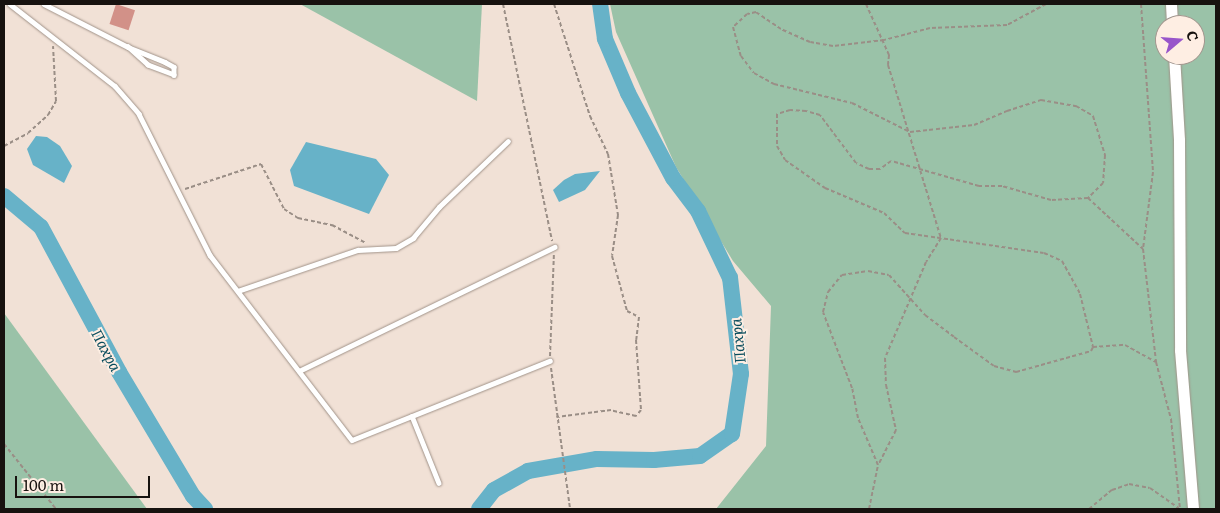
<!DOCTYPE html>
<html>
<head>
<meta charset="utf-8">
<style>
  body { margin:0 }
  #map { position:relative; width:1220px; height:513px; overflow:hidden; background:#f1e1d6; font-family:Literata,serif }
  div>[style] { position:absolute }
  .green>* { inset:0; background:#9ac2a8 }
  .water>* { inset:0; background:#67b2c8 }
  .river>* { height:16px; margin:-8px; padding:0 8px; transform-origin:8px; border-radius:8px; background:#67b2c8 }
  .building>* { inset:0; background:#d29188; transform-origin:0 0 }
  .path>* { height:2px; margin-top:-1px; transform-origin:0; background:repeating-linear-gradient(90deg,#9a8e86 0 4px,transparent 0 6.5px) }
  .roads { filter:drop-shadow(0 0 1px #a19389) drop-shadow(0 0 1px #a19389) }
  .service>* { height:4.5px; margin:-2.25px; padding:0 2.25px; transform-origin:2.25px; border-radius:2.25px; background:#fff }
  .tertiary>* { height:11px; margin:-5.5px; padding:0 5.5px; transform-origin:5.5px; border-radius:5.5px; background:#fff }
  span { translate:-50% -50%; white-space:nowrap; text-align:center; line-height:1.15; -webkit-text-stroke:4px #feeee3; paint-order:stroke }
  .water-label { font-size:15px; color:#0a4d5d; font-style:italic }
  .frame { position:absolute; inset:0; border:5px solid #17120f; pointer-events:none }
  .north { position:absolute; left:1155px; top:15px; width:50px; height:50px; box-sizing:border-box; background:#feeee3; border:1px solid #a2968e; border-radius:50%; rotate:72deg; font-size:14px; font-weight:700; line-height:20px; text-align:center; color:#17120f }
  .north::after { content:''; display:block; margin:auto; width:18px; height:22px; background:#9855ca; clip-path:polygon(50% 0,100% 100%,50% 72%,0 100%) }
  .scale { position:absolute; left:15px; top:476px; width:135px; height:22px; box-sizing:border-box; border:2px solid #17120f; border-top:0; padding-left:6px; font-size:15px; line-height:18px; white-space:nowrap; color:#17120f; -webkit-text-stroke:4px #feeee3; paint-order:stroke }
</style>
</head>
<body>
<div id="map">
  <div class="green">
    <div style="clip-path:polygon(300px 4px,482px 4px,477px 101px)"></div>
    <div style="clip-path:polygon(evenodd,610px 4px,1216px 4px,1216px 509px,716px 509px,766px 446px,771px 306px,733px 261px,676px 167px,616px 32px,610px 4px,1165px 25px,1195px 25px,1195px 55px,1165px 55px,1165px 25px)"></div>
    <div style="clip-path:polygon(4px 313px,147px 509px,4px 509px)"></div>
  </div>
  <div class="water">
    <div style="clip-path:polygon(36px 136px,47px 137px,60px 146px,72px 166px,64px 183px,33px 165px,27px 149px)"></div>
    <div style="clip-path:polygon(306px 142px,376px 159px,389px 175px,369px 214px,294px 186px,290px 170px)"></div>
    <div style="clip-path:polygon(600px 171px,585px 190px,559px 202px,553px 190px,564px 180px,575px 174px)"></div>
  </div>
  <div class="river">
    <div style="left:4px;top:196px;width:48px;rotate:40deg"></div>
    <div style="left:41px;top:227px;width:165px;rotate:61.7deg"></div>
    <div style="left:119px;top:372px;width:144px;rotate:59.2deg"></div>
    <div style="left:193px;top:496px;width:18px;rotate:47deg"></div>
    <div style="left:479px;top:509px;width:24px;rotate:-52deg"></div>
    <div style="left:494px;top:490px;width:39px;rotate:-29deg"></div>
    <div style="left:528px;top:471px;width:70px;rotate:-9.9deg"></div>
    <div style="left:597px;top:459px;width:57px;rotate:1deg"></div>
    <div style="left:654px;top:460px;width:46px;rotate:-5deg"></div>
    <div style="left:700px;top:456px;width:39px;rotate:-35deg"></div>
    <div style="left:732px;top:434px;width:61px;rotate:-81.5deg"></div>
    <div style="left:741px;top:374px;width:97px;rotate:-96.5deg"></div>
    <div style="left:730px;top:278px;width:74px;rotate:-115.5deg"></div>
    <div style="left:698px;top:211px;width:41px;rotate:-127.1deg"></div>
    <div style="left:673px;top:178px;width:96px;rotate:-117.9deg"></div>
    <div style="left:628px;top:93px;width:59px;rotate:-113.1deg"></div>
    <div style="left:605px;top:39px;width:35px;rotate:-98deg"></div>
  </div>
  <div class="building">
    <div style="left:116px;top:4px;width:20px;height:21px;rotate:18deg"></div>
  </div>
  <div class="path">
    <div style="left:503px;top:4px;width:242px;rotate:78.3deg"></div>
    <div style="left:554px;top:4px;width:118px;rotate:72.2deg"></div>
    <div style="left:590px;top:116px;width:42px;rotate:64.7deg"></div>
    <div style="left:608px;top:154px;width:62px;rotate:80.7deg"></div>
    <div style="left:618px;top:215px;width:41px;rotate:98.3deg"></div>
    <div style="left:612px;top:256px;width:57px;rotate:74.7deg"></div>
    <div style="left:627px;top:311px;width:13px;rotate:27deg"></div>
    <div style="left:639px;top:317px;width:23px;rotate:97deg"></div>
    <div style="left:636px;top:340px;width:70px;rotate:85.9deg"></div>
    <div style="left:641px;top:410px;width:8px;rotate:130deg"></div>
    <div style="left:636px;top:416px;width:26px;rotate:-167deg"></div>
    <div style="left:611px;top:410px;width:55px;rotate:172.7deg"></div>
    <div style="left:866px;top:4px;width:56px;rotate:65.7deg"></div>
    <div style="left:889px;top:55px;width:10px;rotate:96deg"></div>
    <div style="left:888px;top:65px;width:181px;rotate:73deg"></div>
    <div style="left:941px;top:238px;width:28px;rotate:122deg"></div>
    <div style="left:926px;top:262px;width:104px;rotate:113.1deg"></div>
    <div style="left:885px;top:358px;width:27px;rotate:88deg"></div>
    <div style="left:886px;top:385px;width:46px;rotate:77.5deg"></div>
    <div style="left:896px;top:430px;width:39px;rotate:117deg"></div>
    <div style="left:1046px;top:4px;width:44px;rotate:151.7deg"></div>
    <div style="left:1007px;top:25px;width:77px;rotate:177.8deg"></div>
    <div style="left:930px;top:28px;width:48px;rotate:165.4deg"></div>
    <div style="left:884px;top:40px;width:51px;rotate:173.3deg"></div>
    <div style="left:833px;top:46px;width:23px;rotate:-170deg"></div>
    <div style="left:810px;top:42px;width:32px;rotate:-156deg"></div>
    <div style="left:781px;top:29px;width:30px;rotate:-146deg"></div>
    <div style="left:756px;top:12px;width:9px;rotate:167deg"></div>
    <div style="left:747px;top:14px;width:19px;rotate:137deg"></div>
    <div style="left:733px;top:27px;width:30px;rotate:75deg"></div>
    <div style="left:741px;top:56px;width:21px;rotate:53deg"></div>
    <div style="left:754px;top:73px;width:23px;rotate:29deg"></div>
    <div style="left:774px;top:84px;width:80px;rotate:13.7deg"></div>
    <div style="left:852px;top:103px;width:65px;rotate:26.6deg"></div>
    <div style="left:910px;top:132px;width:64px;rotate:-6.2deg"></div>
    <div style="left:974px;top:125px;width:36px;rotate:-23deg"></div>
    <div style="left:1007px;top:111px;width:36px;rotate:-18deg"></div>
    <div style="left:1041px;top:100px;width:36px;rotate:10deg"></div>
    <div style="left:1076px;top:106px;width:20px;rotate:30deg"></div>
    <div style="left:1093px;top:116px;width:41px;rotate:72.9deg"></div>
    <div style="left:1105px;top:155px;width:28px;rotate:94deg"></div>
    <div style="left:1103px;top:183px;width:21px;rotate:135deg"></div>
    <div style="left:1088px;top:198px;width:37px;rotate:177deg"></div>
    <div style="left:1051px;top:200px;width:51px;rotate:-164.1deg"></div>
    <div style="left:1002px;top:186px;width:23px;rotate:180deg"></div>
    <div style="left:979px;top:186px;width:91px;rotate:-164.1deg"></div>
    <div style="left:891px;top:161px;width:14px;rotate:144deg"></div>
    <div style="left:880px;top:169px;width:11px;rotate:180deg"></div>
    <div style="left:869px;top:169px;width:14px;rotate:-155deg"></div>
    <div style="left:856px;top:163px;width:60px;rotate:-126.9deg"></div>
    <div style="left:820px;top:115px;width:15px;rotate:-164deg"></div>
    <div style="left:806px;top:111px;width:16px;rotate:-176deg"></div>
    <div style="left:790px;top:110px;width:14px;rotate:163deg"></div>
    <div style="left:777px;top:114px;width:32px;rotate:90deg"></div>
    <div style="left:777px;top:146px;width:16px;rotate:60deg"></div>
    <div style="left:785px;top:160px;width:49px;rotate:35deg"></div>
    <div style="left:825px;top:188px;width:64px;rotate:23deg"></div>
    <div style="left:884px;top:213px;width:29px;rotate:44deg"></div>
    <div style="left:905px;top:233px;width:140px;rotate:8.2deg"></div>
    <div style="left:1044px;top:253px;width:20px;rotate:24deg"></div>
    <div style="left:1062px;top:261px;width:38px;rotate:61deg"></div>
    <div style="left:1080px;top:294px;width:55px;rotate:76.2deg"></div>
    <div style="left:1141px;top:4px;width:168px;rotate:85.9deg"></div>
    <div style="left:1153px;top:172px;width:78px;rotate:97.4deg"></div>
    <div style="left:1143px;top:249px;width:114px;rotate:83.4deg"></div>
    <div style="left:1156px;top:362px;width:59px;rotate:75.3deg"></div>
    <div style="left:1171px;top:419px;width:90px;rotate:84.3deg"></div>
    <div style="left:1164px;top:30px;width:15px;rotate:86deg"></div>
    <div style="left:4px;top:146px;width:27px;rotate:-28deg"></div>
    <div style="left:28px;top:133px;width:27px;rotate:-42deg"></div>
    <div style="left:48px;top:115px;width:16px;rotate:-60deg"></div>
    <div style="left:56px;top:101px;width:55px;rotate:-93.1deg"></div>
    <div style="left:185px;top:189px;width:80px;rotate:-18.2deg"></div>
    <div style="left:261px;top:164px;width:51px;rotate:62.9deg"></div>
    <div style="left:284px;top:209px;width:17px;rotate:33deg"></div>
    <div style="left:298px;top:218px;width:35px;rotate:12deg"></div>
    <div style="left:332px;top:225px;width:38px;rotate:28deg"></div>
    <div style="left:1088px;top:198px;width:75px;rotate:42.8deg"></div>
    <div style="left:1093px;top:347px;width:32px;rotate:-4deg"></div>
    <div style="left:1125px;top:345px;width:35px;rotate:29deg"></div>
    <div style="left:550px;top:356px;width:103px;rotate:-87.8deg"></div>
    <div style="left:551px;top:368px;width:142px;rotate:82.3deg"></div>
    <div style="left:4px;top:444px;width:83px;rotate:51.3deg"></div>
    <div style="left:869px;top:509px;width:45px;rotate:-78.4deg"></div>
    <div style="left:878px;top:465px;width:51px;rotate:-113.1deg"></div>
    <div style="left:858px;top:418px;width:31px;rotate:-101deg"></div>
    <div style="left:852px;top:388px;width:81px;rotate:-110.9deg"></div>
    <div style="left:823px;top:312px;width:21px;rotate:-76deg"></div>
    <div style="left:828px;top:292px;width:22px;rotate:-51deg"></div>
    <div style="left:842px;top:275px;width:26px;rotate:-9deg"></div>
    <div style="left:868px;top:271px;width:21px;rotate:11deg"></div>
    <div style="left:889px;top:275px;width:54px;rotate:48deg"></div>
    <div style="left:925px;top:315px;width:36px;rotate:37deg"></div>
    <div style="left:954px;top:337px;width:49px;rotate:35.9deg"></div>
    <div style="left:994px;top:366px;width:23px;rotate:15deg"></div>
    <div style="left:1016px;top:372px;width:78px;rotate:-15.6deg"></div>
    <div style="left:1091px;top:351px;width:4px;rotate:-63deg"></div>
    <div style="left:1089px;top:509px;width:30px;rotate:-40deg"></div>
    <div style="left:1112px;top:490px;width:18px;rotate:-19deg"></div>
    <div style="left:1129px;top:484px;width:21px;rotate:11deg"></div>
    <div style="left:1150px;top:488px;width:35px;rotate:35deg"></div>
  </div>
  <div class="roads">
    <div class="service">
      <div style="left:10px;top:4px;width:133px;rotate:38deg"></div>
      <div style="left:115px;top:86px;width:37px;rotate:49deg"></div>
      <div style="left:139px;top:114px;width:158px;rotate:63.3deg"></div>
      <div style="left:210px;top:255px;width:233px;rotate:52.5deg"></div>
      <div style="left:352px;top:440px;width:213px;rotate:-21.8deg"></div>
      <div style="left:44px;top:4px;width:94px;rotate:27.1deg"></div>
      <div style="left:128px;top:47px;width:40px;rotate:22deg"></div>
      <div style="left:165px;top:62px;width:10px;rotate:29deg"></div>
      <div style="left:174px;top:67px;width:8px;rotate:90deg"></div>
      <div style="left:174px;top:75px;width:28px;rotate:-159deg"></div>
      <div style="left:148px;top:65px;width:27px;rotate:-138deg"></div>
      <div style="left:238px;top:291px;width:127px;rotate:-18.9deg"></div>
      <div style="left:358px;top:250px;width:38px;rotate:-3deg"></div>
      <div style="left:396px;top:248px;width:20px;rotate:-30deg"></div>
      <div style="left:413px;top:238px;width:40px;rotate:-50deg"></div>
      <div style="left:439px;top:207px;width:95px;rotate:-43.7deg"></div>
      <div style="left:299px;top:371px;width:284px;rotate:-25.9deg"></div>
      <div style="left:412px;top:416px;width:72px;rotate:68.1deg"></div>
    </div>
    <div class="tertiary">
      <div style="left:1171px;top:4px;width:21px;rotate:87deg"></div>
      <div style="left:1174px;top:55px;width:85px;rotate:86.6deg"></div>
      <div style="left:1179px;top:140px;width:210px;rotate:89.7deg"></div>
      <div style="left:1180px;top:350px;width:160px;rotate:85.3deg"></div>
    </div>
  </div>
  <div class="water-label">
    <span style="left:737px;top:341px;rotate:-96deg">Пахра</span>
    <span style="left:107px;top:350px;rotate:62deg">Пахра</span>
  </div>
  <div class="frame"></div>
  <div class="north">С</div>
  <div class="scale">100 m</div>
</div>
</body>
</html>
